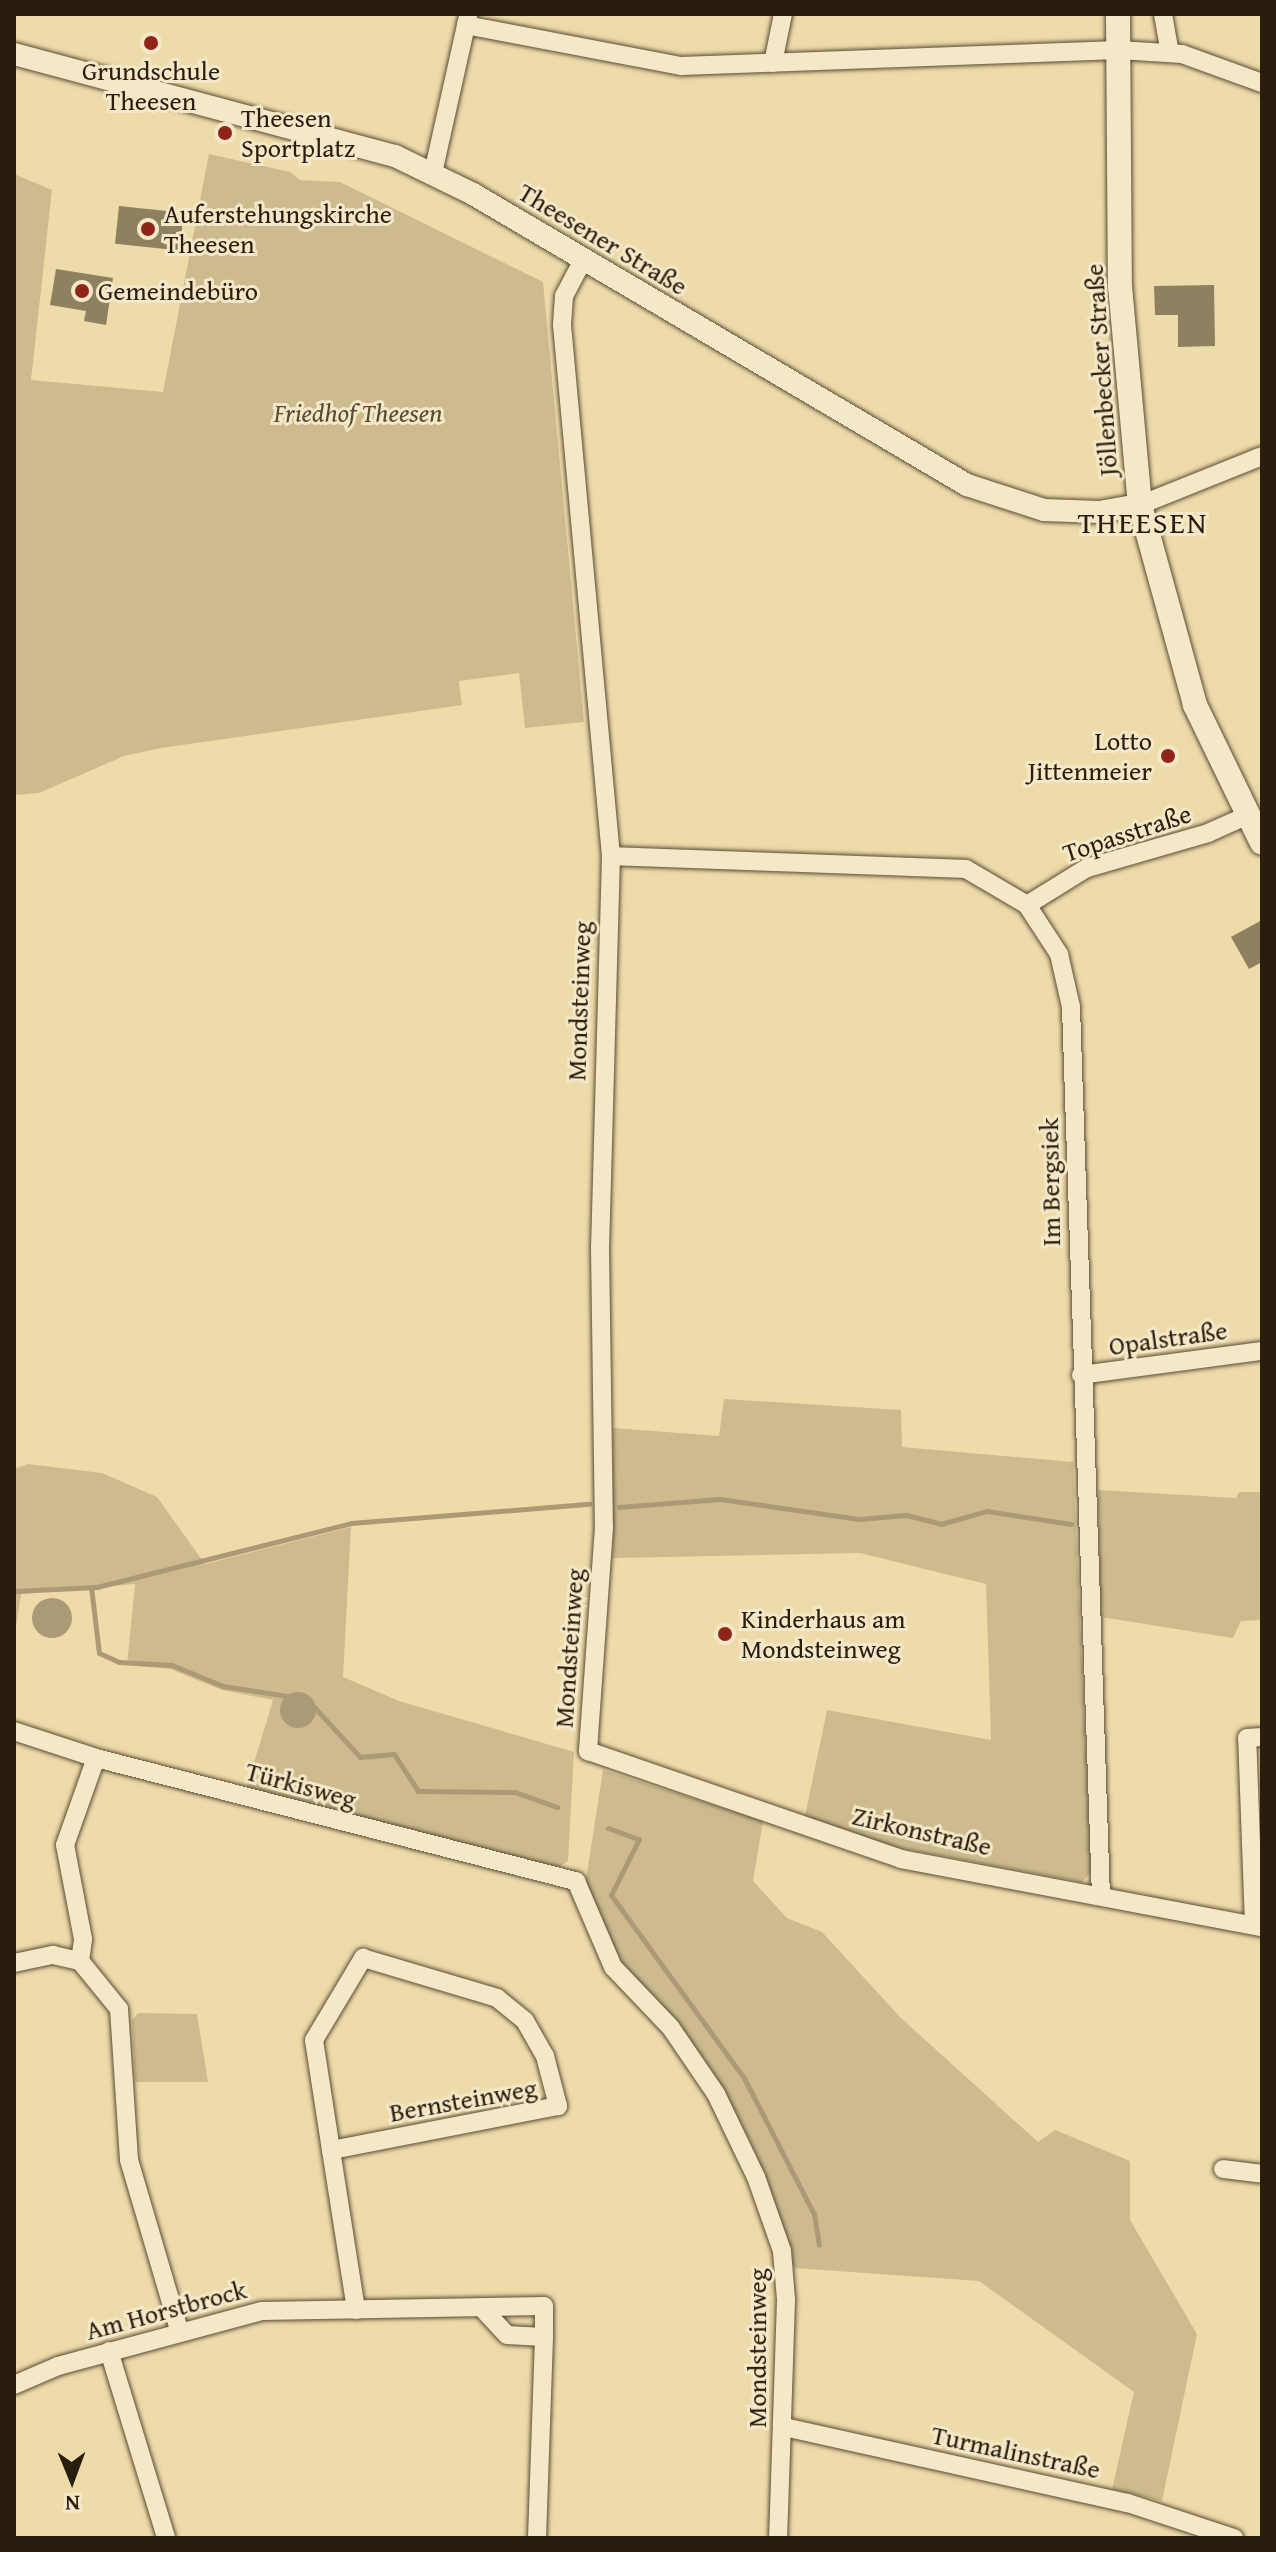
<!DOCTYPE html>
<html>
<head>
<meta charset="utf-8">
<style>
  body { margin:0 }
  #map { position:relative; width:1276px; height:2552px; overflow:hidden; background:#eedbaa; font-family:"Gentium Book Plus",serif }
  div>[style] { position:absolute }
  .green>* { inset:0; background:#cdbb8f }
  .water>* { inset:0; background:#ab9a75 }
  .round { border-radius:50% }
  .stream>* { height:5px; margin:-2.5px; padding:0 2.5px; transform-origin:2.5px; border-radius:2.5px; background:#ab9a75 }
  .building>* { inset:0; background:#8f805f; transform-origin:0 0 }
  .roads { filter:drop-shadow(0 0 2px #5a4c34) drop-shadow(0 0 2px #5a4c34) }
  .minor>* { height:18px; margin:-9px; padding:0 9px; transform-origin:9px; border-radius:9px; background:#f4e8c8 }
  .tertiary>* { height:22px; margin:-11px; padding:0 11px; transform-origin:11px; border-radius:11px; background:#f4e8c8 }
  .secondary>* { height:24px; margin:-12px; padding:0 12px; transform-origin:12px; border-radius:12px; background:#f4e8c8 }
  .dots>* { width:22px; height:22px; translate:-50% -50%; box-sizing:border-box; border:4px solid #f4e8c8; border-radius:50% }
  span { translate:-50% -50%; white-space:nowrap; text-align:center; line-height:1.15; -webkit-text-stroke:6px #f4e8c8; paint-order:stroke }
  .poi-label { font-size:26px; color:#291d0d }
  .left { translate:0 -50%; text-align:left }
  .right { translate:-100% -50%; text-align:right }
  .street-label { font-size:26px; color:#291d0d }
  .park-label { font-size:26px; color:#5a4c34; font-style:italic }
  .quarter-label { font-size:30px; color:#291d0d; letter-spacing:2px }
  .frame { position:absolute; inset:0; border:16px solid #291d0d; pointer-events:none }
  .north { position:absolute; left:32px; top:2440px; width:80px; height:80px; -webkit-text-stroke:6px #f4e8c8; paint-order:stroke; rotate:179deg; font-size:22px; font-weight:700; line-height:32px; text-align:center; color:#291d0d }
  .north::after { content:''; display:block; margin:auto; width:28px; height:36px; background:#291d0d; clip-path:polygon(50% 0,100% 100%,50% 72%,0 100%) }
</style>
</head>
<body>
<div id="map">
  <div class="green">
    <div style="clip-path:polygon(209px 154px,290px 172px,300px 180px,340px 182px,543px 282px,584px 722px,525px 728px,519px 673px,459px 681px,462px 705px,161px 748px,124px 756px,39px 793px,14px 795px,14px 174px,52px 190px,31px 380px,163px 392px)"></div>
    <div style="clip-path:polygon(724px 1399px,901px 1410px,902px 1447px,1073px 1462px,1091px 1872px,1082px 1882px,889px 1846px,805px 1816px,827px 1710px,991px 1740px,986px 1584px,860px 1553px,613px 1558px,613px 1428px,719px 1436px)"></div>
    <div style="clip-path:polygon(28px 1464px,102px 1473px,157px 1497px,205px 1564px,351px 1527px,343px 1677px,399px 1701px,574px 1752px,568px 1861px,557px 1868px,246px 1789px,273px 1700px,222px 1690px,170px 1669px,127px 1665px,135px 1584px,21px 1594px,14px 1641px,14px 1469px)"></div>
    <div style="clip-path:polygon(1098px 1490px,1236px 1498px,1239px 1492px,1262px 1492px,1262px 1620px,1241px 1621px,1233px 1638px,1101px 1617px)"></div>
    <div style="clip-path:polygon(603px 1770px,763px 1821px,753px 1881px,787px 1918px,822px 1932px,901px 2018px,1038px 2142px,1055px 2130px,1130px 2161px,1130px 2220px,1197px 2334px,1162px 2501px,1112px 2489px,1134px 2392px,979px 2281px,794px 2268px,756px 2154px,722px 2086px,676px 2021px,634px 1987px,590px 1907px,586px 1880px)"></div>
    <div style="clip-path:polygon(138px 2013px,197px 2014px,208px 2082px,135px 2082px,132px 2020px)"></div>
  </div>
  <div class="water">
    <div class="round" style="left:32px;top:1598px;width:40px;height:40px"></div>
    <div class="round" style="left:280px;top:1692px;width:36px;height:36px"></div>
  </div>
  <div class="stream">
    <div style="left:619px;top:1507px;width:101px;rotate:-4.5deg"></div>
    <div style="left:720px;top:1499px;width:140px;rotate:8.2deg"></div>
    <div style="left:859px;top:1519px;width:47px;rotate:-4.9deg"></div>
    <div style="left:906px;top:1515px;width:36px;rotate:14deg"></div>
    <div style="left:941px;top:1524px;width:48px;rotate:-15.8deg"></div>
    <div style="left:987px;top:1511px;width:85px;rotate:8.8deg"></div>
    <div style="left:91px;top:1587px;width:66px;rotate:83.1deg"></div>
    <div style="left:99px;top:1653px;width:22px;rotate:24deg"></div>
    <div style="left:119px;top:1662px;width:53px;rotate:3.2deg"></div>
    <div style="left:172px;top:1665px;width:55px;rotate:22.4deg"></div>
    <div style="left:223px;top:1686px;width:71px;rotate:8.9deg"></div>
    <div style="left:14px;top:1591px;width:83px;rotate:-2.8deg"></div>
    <div style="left:97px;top:1587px;width:262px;rotate:-14.1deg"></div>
    <div style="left:351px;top:1523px;width:239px;rotate:-4.6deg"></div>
    <div style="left:315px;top:1708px;width:67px;rotate:47.4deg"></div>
    <div style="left:360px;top:1757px;width:34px;rotate:-5deg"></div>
    <div style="left:394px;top:1754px;width:44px;rotate:57deg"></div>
    <div style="left:418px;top:1791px;width:97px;rotate:0.6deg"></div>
    <div style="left:515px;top:1792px;width:45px;rotate:19.7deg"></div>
    <div style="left:608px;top:1828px;width:33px;rotate:20deg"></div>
    <div style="left:639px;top:1839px;width:63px;rotate:116.6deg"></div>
    <div style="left:611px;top:1895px;width:226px;rotate:54deg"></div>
    <div style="left:744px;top:2078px;width:153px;rotate:62.8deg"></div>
    <div style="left:814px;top:2214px;width:31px;rotate:81deg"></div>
  </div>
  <div class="building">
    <div style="left:119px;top:206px;width:65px;height:38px;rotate:6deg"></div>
    <div style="clip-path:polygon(56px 269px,113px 278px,106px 325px,84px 321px,86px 311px,50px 305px)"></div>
    <div style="clip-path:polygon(1214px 285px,1215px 346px,1178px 347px,1178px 315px,1155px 315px,1154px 286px)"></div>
    <div style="clip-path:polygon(1262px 920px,1262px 962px,1249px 969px,1231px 937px)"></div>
  </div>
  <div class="roads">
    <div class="minor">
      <div style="left:1163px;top:14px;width:39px;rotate:80deg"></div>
      <div style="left:466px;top:25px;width:219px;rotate:10.8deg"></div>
      <div style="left:681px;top:66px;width:438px;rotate:-2.1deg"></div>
      <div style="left:1119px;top:50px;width:63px;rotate:3.6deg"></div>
      <div style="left:1182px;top:54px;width:85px;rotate:19.9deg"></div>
      <div style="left:773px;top:63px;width:50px;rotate:-78.5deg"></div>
      <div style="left:433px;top:173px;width:161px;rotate:-77.4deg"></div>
      <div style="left:583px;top:260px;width:41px;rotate:117.8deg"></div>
      <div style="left:564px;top:296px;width:29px;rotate:94deg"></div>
      <div style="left:562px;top:325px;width:533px;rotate:84.73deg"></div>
      <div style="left:611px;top:856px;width:391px;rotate:91.6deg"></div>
      <div style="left:600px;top:1247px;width:280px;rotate:89.2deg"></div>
      <div style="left:604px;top:1527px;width:225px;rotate:94.1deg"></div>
      <div style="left:588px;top:1751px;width:331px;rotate:19deg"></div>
      <div style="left:901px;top:1859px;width:367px;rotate:10.7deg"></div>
      <div style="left:1140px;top:505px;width:131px;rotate:-21.9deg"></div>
      <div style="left:611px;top:856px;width:355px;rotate:2.1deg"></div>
      <div style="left:966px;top:869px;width:71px;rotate:30.5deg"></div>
      <div style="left:1027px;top:905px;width:59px;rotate:56.9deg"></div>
      <div style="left:1059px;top:954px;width:54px;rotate:77.2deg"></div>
      <div style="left:1071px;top:1007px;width:889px;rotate:88.07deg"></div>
      <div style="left:1027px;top:905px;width:70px;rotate:-31.7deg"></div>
      <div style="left:1087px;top:868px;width:126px;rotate:-16.1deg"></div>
      <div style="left:1208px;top:833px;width:42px;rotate:-24.1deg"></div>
      <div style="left:1081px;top:1375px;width:183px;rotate:-7.6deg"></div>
      <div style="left:14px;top:1731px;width:86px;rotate:18.2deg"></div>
      <div style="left:96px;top:1758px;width:496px;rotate:14.4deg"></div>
      <div style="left:576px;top:1881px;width:94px;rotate:66.7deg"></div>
      <div style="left:613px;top:1967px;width:84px;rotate:46.4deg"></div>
      <div style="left:671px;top:2028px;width:80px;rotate:55.7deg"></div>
      <div style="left:716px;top:2094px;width:92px;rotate:64.3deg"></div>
      <div style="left:756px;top:2177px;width:78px;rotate:70.6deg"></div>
      <div style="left:782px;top:2251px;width:49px;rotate:85.3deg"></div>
      <div style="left:786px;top:2300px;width:238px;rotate:91.9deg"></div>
      <div style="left:1254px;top:1925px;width:187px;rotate:-92.1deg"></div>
      <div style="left:1247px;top:1738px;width:15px;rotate:-4deg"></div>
      <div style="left:363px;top:1958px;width:140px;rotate:16.6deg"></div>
      <div style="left:497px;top:1998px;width:36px;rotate:39deg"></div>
      <div style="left:525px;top:2021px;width:40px;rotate:60.3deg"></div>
      <div style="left:545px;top:2056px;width:52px;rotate:75.4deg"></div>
      <div style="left:558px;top:2106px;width:231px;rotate:169deg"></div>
      <div style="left:331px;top:2150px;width:111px;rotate:-98.8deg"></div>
      <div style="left:314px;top:2040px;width:96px;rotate:-59.1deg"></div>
      <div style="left:80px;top:1961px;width:22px;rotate:-82deg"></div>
      <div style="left:83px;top:1939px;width:96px;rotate:-100.8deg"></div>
      <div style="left:65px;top:1845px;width:92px;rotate:-70.4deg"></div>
      <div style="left:14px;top:1963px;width:40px;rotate:-12deg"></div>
      <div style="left:53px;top:1955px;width:28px;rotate:13deg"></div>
      <div style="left:80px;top:1961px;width:62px;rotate:50.9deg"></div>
      <div style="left:119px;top:2009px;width:151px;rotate:86.2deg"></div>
      <div style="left:129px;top:2160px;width:177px;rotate:73.6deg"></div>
      <div style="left:331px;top:2150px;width:162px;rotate:81.1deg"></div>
      <div style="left:1223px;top:2169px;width:39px;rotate:7deg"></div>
      <div style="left:109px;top:2351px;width:195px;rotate:73deg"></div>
      <div style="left:14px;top:2385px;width:48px;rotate:-23.4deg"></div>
      <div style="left:58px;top:2366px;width:211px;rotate:-15.1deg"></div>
      <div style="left:262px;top:2311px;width:282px;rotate:-1deg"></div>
      <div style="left:544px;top:2306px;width:31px;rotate:90deg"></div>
      <div style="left:544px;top:2337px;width:37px;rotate:-177deg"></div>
      <div style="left:507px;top:2335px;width:38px;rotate:-133deg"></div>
      <div style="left:784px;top:2427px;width:352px;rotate:12.5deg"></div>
      <div style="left:1128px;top:2503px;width:112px;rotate:18.3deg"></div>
      <div style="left:537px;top:2538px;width:201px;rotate:-88deg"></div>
    </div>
    <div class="tertiary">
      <div style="left:14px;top:54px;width:394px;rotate:15deg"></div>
      <div style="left:395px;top:156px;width:87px;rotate:26deg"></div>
      <div style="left:473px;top:194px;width:573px;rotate:30.5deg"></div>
      <div style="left:967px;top:485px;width:81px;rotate:18deg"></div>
      <div style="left:1044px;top:510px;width:55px;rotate:2.1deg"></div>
      <div style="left:1099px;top:512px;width:42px;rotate:-9.7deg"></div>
    </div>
    <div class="secondary">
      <div style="left:1118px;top:14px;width:272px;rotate:89.6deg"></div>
      <div style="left:1120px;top:286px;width:220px;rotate:84.8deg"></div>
      <div style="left:1140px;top:505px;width:207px;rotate:74.6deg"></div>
      <div style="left:1195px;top:705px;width:153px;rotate:64.1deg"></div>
    </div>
  </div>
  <div class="dots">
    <div style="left:151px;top:43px;background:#8f2418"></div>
    <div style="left:225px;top:133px;background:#8f2418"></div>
    <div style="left:148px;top:229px;background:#8f2418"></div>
    <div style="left:82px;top:291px;background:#8f2418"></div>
    <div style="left:1168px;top:756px;background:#8f2418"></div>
    <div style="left:725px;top:1634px;background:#8f2418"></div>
  </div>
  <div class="poi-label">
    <span style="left:151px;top:86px">Grundschule<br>Theesen</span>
    <span class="left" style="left:241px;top:133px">Theesen<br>Sportplatz</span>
    <span class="left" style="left:164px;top:229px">Auferstehungskirche<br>Theesen</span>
    <span class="left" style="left:98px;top:291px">Gemeindebüro</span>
    <span class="right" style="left:1152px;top:756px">Lotto<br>Jittenmeier</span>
    <span class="left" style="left:741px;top:1634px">Kinderhaus am<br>Mondsteinweg</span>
  </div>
  <div class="street-label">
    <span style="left:603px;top:239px;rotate:31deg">Theesener Straße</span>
    <span style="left:1101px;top:370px;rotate:-94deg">Jöllenbecker Straße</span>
    <span style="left:1127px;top:833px;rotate:-18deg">Topasstraße</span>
    <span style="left:579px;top:1001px;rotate:-88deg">Mondsteinweg</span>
    <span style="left:1050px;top:1182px;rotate:-91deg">Im Bergsiek</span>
    <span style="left:1168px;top:1338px;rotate:-8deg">Opalstraße</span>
    <span style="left:569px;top:1648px;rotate:-86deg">Mondsteinweg</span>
    <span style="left:301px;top:1785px;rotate:15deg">Türkisweg</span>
    <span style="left:922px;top:1831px;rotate:13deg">Zirkonstraße</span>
    <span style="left:463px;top:2100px;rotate:-10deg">Bernsteinweg</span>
    <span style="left:166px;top:2310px;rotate:-15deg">Am Horstbrock</span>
    <span style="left:757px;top:2348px;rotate:-90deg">Mondsteinweg</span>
    <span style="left:1016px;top:2452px;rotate:12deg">Turmalinstraße</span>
  </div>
  <div class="park-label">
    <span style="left:358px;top:413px">Friedhof Theesen</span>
  </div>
  <div class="quarter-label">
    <span style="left:1143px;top:522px">THEESEN</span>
  </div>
  <div class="frame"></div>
  <div class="north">N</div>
</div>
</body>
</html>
